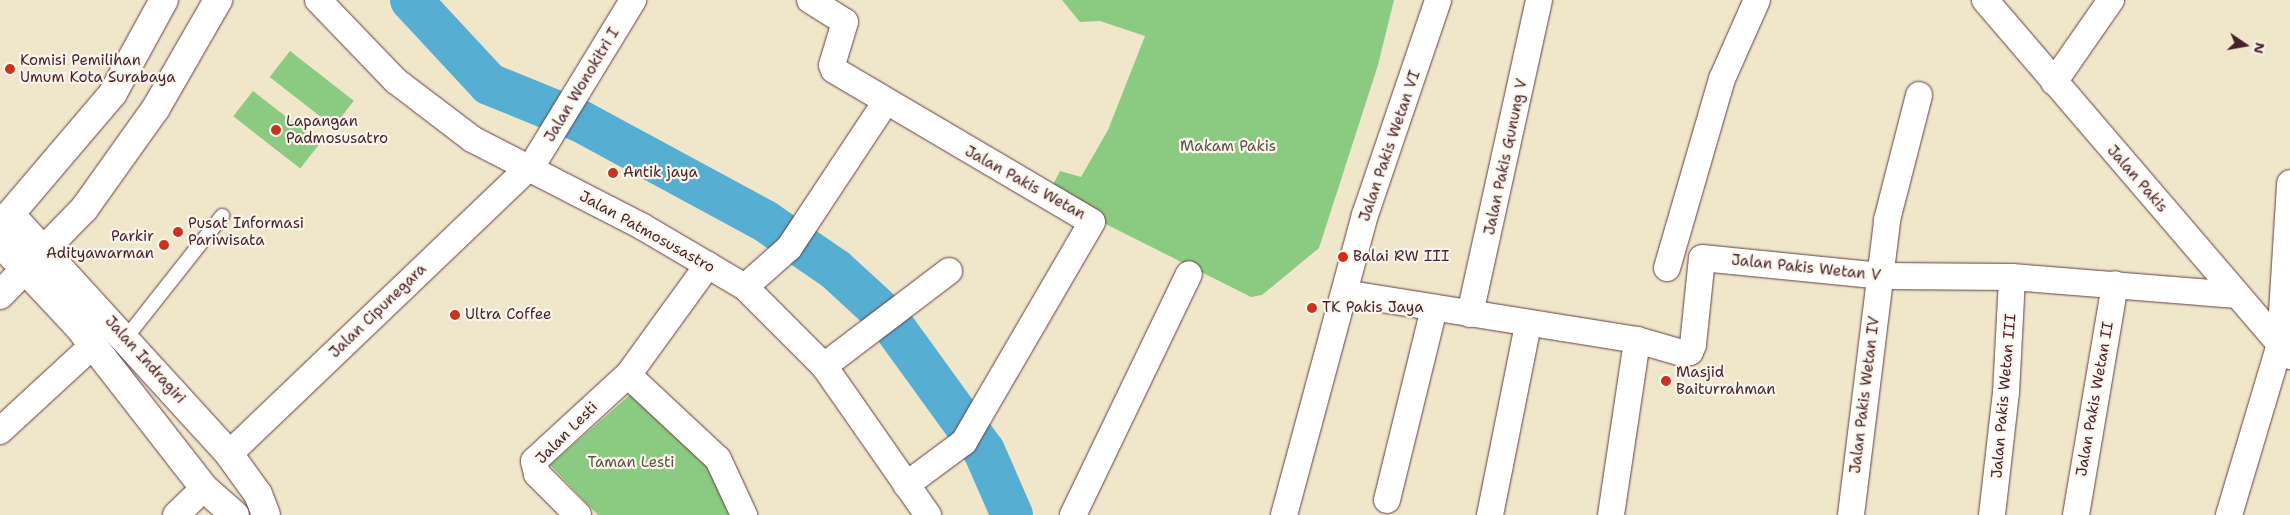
<!DOCTYPE html>
<html>
<head>
<meta charset="utf-8">
<style>
  body { margin:0 }
  #map { position:relative; width:2290px; height:515px; overflow:hidden; background:#f0e6ca; font-family:"Shantell Sans",sans-serif }
  div>[style] { position:absolute }
  .green>* { inset:0; background:#8bca81; transform-origin:0 0 }
  .river>* { height:42px; margin:-21px; padding:0 21px; transform-origin:21px; border-radius:21px; background:#56aed3 }
  .roads { filter:drop-shadow(0 0 1px #633d43) drop-shadow(0 0 1px #633d43) }
  .lane>* { height:14px; margin:-7px; padding:0 7px; transform-origin:7px; border-radius:7px; background:#fff }
  .street>* { height:26px; margin:-13px; padding:0 13px; transform-origin:13px; border-radius:13px; background:#fff }
  .secondary>* { height:28px; margin:-14px; padding:0 14px; transform-origin:14px; border-radius:14px; background:#fff }
  .primary>* { height:28px; margin:-14px; padding:0 14px; transform-origin:14px; border-radius:14px; background:#fff }
  .dots>* { width:14px; height:14px; translate:-50% -50%; box-sizing:border-box; border:2px solid #fbf7ec; border-radius:50% }
  span { translate:-50% -50%; white-space:nowrap; text-align:center; line-height:1.15; -webkit-text-stroke:4.5px #fbf7ec; paint-order:stroke }
  .poi-label { font-size:15px; color:#4a1f2b }
  .left { translate:0 -50%; text-align:left }
  .right { translate:-100% -50%; text-align:right }
  .street-label { font-size:15px; color:#4a1f2b }
  .park-label { font-size:15px; color:#5e5245 }
  .north { position:absolute; left:2220px; top:20px; width:50px; height:50px; -webkit-text-stroke:4px #fbf7ec; paint-order:stroke; rotate:102deg; font-size:14px; font-weight:700; line-height:20px; text-align:center; color:#4a1f2b }
  .north::after { content:''; display:block; margin:auto; width:18px; height:22px; background:#4a1f2b; clip-path:polygon(50% 0,100% 100%,50% 72%,0 100%) }
</style>
</head>
<body>
<div id="map">
  <div class="green">
    <div style="clip-path:polygon(1062px 0,1394px 0,1378px 65px,1319px 248px,1262px 295px,1251px 297px,1048px 195px,1060px 171px,1081px 177px,1108px 130px,1145px 36px,1100px 21px,1080px 22px)"></div>
    <div style="left:290px;top:51px;width:81px;height:33px;rotate:38deg"></div>
    <div style="left:253px;top:91px;width:85px;height:32px;rotate:38deg"></div>
    <div style="clip-path:polygon(632px 393px,706px 464px,730px 515px,598px 515px,550px 465px)"></div>
  </div>
  <div class="river">
    <div style="left:411px;top:0;width:115px;rotate:47.1deg"></div>
    <div style="left:489px;top:84px;width:100px;rotate:22.2deg"></div>
    <div style="left:582px;top:122px;width:208px;rotate:28.4deg"></div>
    <div style="left:765px;top:221px;width:86px;rotate:34.6deg"></div>
    <div style="left:836px;top:270px;width:65px;rotate:42.5deg"></div>
    <div style="left:889px;top:320px;width:162px;rotate:54.1deg"></div>
    <div style="left:984px;top:451px;width:70px;rotate:66.4deg"></div>
  </div>
  <div class="roads">
    <div class="lane">
      <div style="left:125px;top:339px;width:157px;rotate:-51.7deg"></div>
    </div>
    <div class="street">
      <div style="left:318px;top:0;width:112px;rotate:46.1deg"></div>
      <div style="left:396px;top:81px;width:96px;rotate:37.3deg"></div>
      <div style="left:472px;top:139px;width:192px;rotate:27.2deg"></div>
      <div style="left:643px;top:227px;width:118px;rotate:30.5deg"></div>
      <div style="left:745px;top:287px;width:112px;rotate:45deg"></div>
      <div style="left:824px;top:366px;width:182px;rotate:55.1deg"></div>
      <div style="left:810px;top:0;width:41px;rotate:32.2deg"></div>
      <div style="left:845px;top:22px;width:45px;rotate:106.8deg"></div>
      <div style="left:832px;top:65px;width:5px;rotate:68deg"></div>
      <div style="left:834px;top:70px;width:299px;rotate:30.5deg"></div>
      <div style="left:1092px;top:222px;width:255px;rotate:120.2deg"></div>
      <div style="left:964px;top:442px;width:72px;rotate:143.4deg"></div>
      <div style="left:1985px;top:0;width:469px;rotate:49.4deg"></div>
      <div style="left:2054px;top:82px;width:100px;rotate:-55.2deg"></div>
      <div style="left:530px;top:169px;width:198px;rotate:-58.6deg"></div>
      <div style="left:1667px;top:268px;width:197px;rotate:-73.8deg"></div>
      <div style="left:1722px;top:79px;width:86px;rotate:-66.1deg"></div>
      <div style="left:745px;top:287px;width:59px;rotate:-41.6deg"></div>
      <div style="left:789px;top:248px;width:174px;rotate:-56.5deg"></div>
      <div style="left:1344px;top:293px;width:297px;rotate:9.1deg"></div>
      <div style="left:1637px;top:340px;width:47px;rotate:16.1deg"></div>
      <div style="left:1682px;top:353px;width:8px;rotate:-7deg"></div>
      <div style="left:1690px;top:352px;width:8px;rotate:-67deg"></div>
      <div style="left:1693px;top:345px;width:87px;rotate:-84.1deg"></div>
      <div style="left:1702px;top:258px;width:180px;rotate:5.7deg"></div>
      <div style="left:1881px;top:276px;width:131px;rotate:0.4deg"></div>
      <div style="left:2012px;top:277px;width:226px;rotate:4.6deg"></div>
      <div style="left:1470px;top:314px;width:321px;rotate:-77.6deg"></div>
      <div style="left:824px;top:366px;width:157px;rotate:-37.2deg"></div>
      <div style="left:628px;top:375px;width:123px;rotate:43deg"></div>
      <div style="left:718px;top:459px;width:62px;rotate:65.1deg"></div>
      <div style="left:0;top:431px;width:124px;rotate:-42.7deg"></div>
      <div style="left:229px;top:454px;width:414px;rotate:-43.7deg"></div>
      <div style="left:1387px;top:500px;width:198px;rotate:-76.2deg"></div>
      <div style="left:176px;top:515px;width:39px;rotate:-44deg"></div>
      <div style="left:578px;top:515px;width:58px;rotate:-135deg"></div>
      <div style="left:537px;top:474px;width:13px;rotate:-103deg"></div>
      <div style="left:534px;top:461px;width:127px;rotate:-42.5deg"></div>
      <div style="left:628px;top:375px;width:136px;rotate:-54deg"></div>
      <div style="left:1073px;top:515px;width:267px;rotate:-64.3deg"></div>
      <div style="left:1284px;top:515px;width:311px;rotate:-74.9deg"></div>
      <div style="left:1365px;top:215px;width:227px;rotate:-71.2deg"></div>
      <div style="left:1490px;top:515px;width:195px;rotate:-78.7deg"></div>
      <div style="left:1611px;top:515px;width:177px;rotate:-81.5deg"></div>
      <div style="left:1851px;top:515px;width:297px;rotate:-83deg"></div>
      <div style="left:1887px;top:220px;width:129px;rotate:-75.6deg"></div>
      <div style="left:1992px;top:515px;width:123px;rotate:-83.5deg"></div>
      <div style="left:2006px;top:393px;width:116px;rotate:-87deg"></div>
      <div style="left:2076px;top:515px;width:234px;rotate:-80.4deg"></div>
      <div style="left:2229px;top:515px;width:178px;rotate:-73.4deg"></div>
      <div style="left:2280px;top:344px;width:161px;rotate:-86.4deg"></div>
    </div>
    <div class="secondary">
      <div style="left:11px;top:215px;width:323px;rotate:47.6deg"></div>
      <div style="left:229px;top:454px;width:49px;rotate:54.1deg"></div>
      <div style="left:258px;top:494px;width:22px;rotate:69deg"></div>
      <div style="left:0;top:243px;width:114px;rotate:46.8deg"></div>
      <div style="left:78px;top:326px;width:205px;rotate:52.1deg"></div>
      <div style="left:204px;top:488px;width:41px;rotate:41.1deg"></div>
    </div>
    <div class="primary">
      <div style="left:0;top:226px;width:175px;rotate:-49.6deg"></div>
      <div style="left:113px;top:93px;width:106px;rotate:-61.3deg"></div>
      <div style="left:0;top:295px;width:120px;rotate:-45.7deg"></div>
      <div style="left:84px;top:209px;width:124px;rotate:-54.5deg"></div>
      <div style="left:156px;top:108px;width:125px;rotate:-60.1deg"></div>
    </div>
  </div>
  <div class="dots">
    <div style="left:10px;top:69px;background:#c8321e"></div>
    <div style="left:276px;top:130px;background:#c8321e"></div>
    <div style="left:613px;top:173px;background:#c8321e"></div>
    <div style="left:178px;top:232px;background:#c8321e"></div>
    <div style="left:164px;top:245px;background:#c8321e"></div>
    <div style="left:1343px;top:257px;background:#c8321e"></div>
    <div style="left:1312px;top:308px;background:#c8321e"></div>
    <div style="left:455px;top:315px;background:#c8321e"></div>
    <div style="left:1666px;top:381px;background:#c8321e"></div>
  </div>
  <div class="poi-label">
    <span class="left" style="left:20px;top:69px">Komisi Pemilihan<br>Umum Kota Surabaya</span>
    <span class="left" style="left:286px;top:130px">Lapangan<br>Padmosusatro</span>
    <span class="left" style="left:623px;top:173px">Antik jaya</span>
    <span class="left" style="left:188px;top:232px">Pusat Informasi<br>Pariwisata</span>
    <span class="right" style="left:154px;top:245px">Parkir<br>Adityawarman</span>
    <span class="left" style="left:1353px;top:257px">Balai RW III</span>
    <span class="left" style="left:1322px;top:308px">TK Pakis Jaya</span>
    <span class="left" style="left:465px;top:315px">Ultra Coffee</span>
    <span class="left" style="left:1676px;top:381px">Masjid<br>Baiturrahman</span>
  </div>
  <div class="street-label">
    <span style="left:582px;top:85px;rotate:-59deg">Jalan Wonokitri I</span>
    <span style="left:1390px;top:146px;rotate:-71deg">Jalan Pakis Wetan VI</span>
    <span style="left:1506px;top:157px;rotate:-78deg">Jalan Pakis Gunung V</span>
    <span style="left:2137px;top:179px;rotate:49deg">Jalan Pakis</span>
    <span style="left:1025px;top:183px;rotate:29deg">Jalan Pakis Wetan</span>
    <span style="left:647px;top:232px;rotate:29deg">Jalan Patmosusastro</span>
    <span style="left:1806px;top:268px;rotate:6deg">Jalan Pakis Wetan V</span>
    <span style="left:378px;top:311px;rotate:-44deg">Jalan Cipunegara</span>
    <span style="left:145px;top:360px;rotate:48deg">Jalan Indragiri</span>
    <span style="left:1865px;top:395px;rotate:-83deg">Jalan Pakis Wetan IV</span>
    <span style="left:2004px;top:396px;rotate:-85deg">Jalan Pakis Wetan III</span>
    <span style="left:2095px;top:399px;rotate:-80deg">Jalan Pakis Wetan II</span>
    <span style="left:567px;top:433px;rotate:-45deg">Jalan Lesti</span>
  </div>
  <div class="park-label">
    <span style="left:1228px;top:147px">Makam Pakis</span>
    <span style="left:631px;top:463px">Taman Lesti</span>
  </div>
  <div class="north">N</div>
</div>
</body>
</html>
